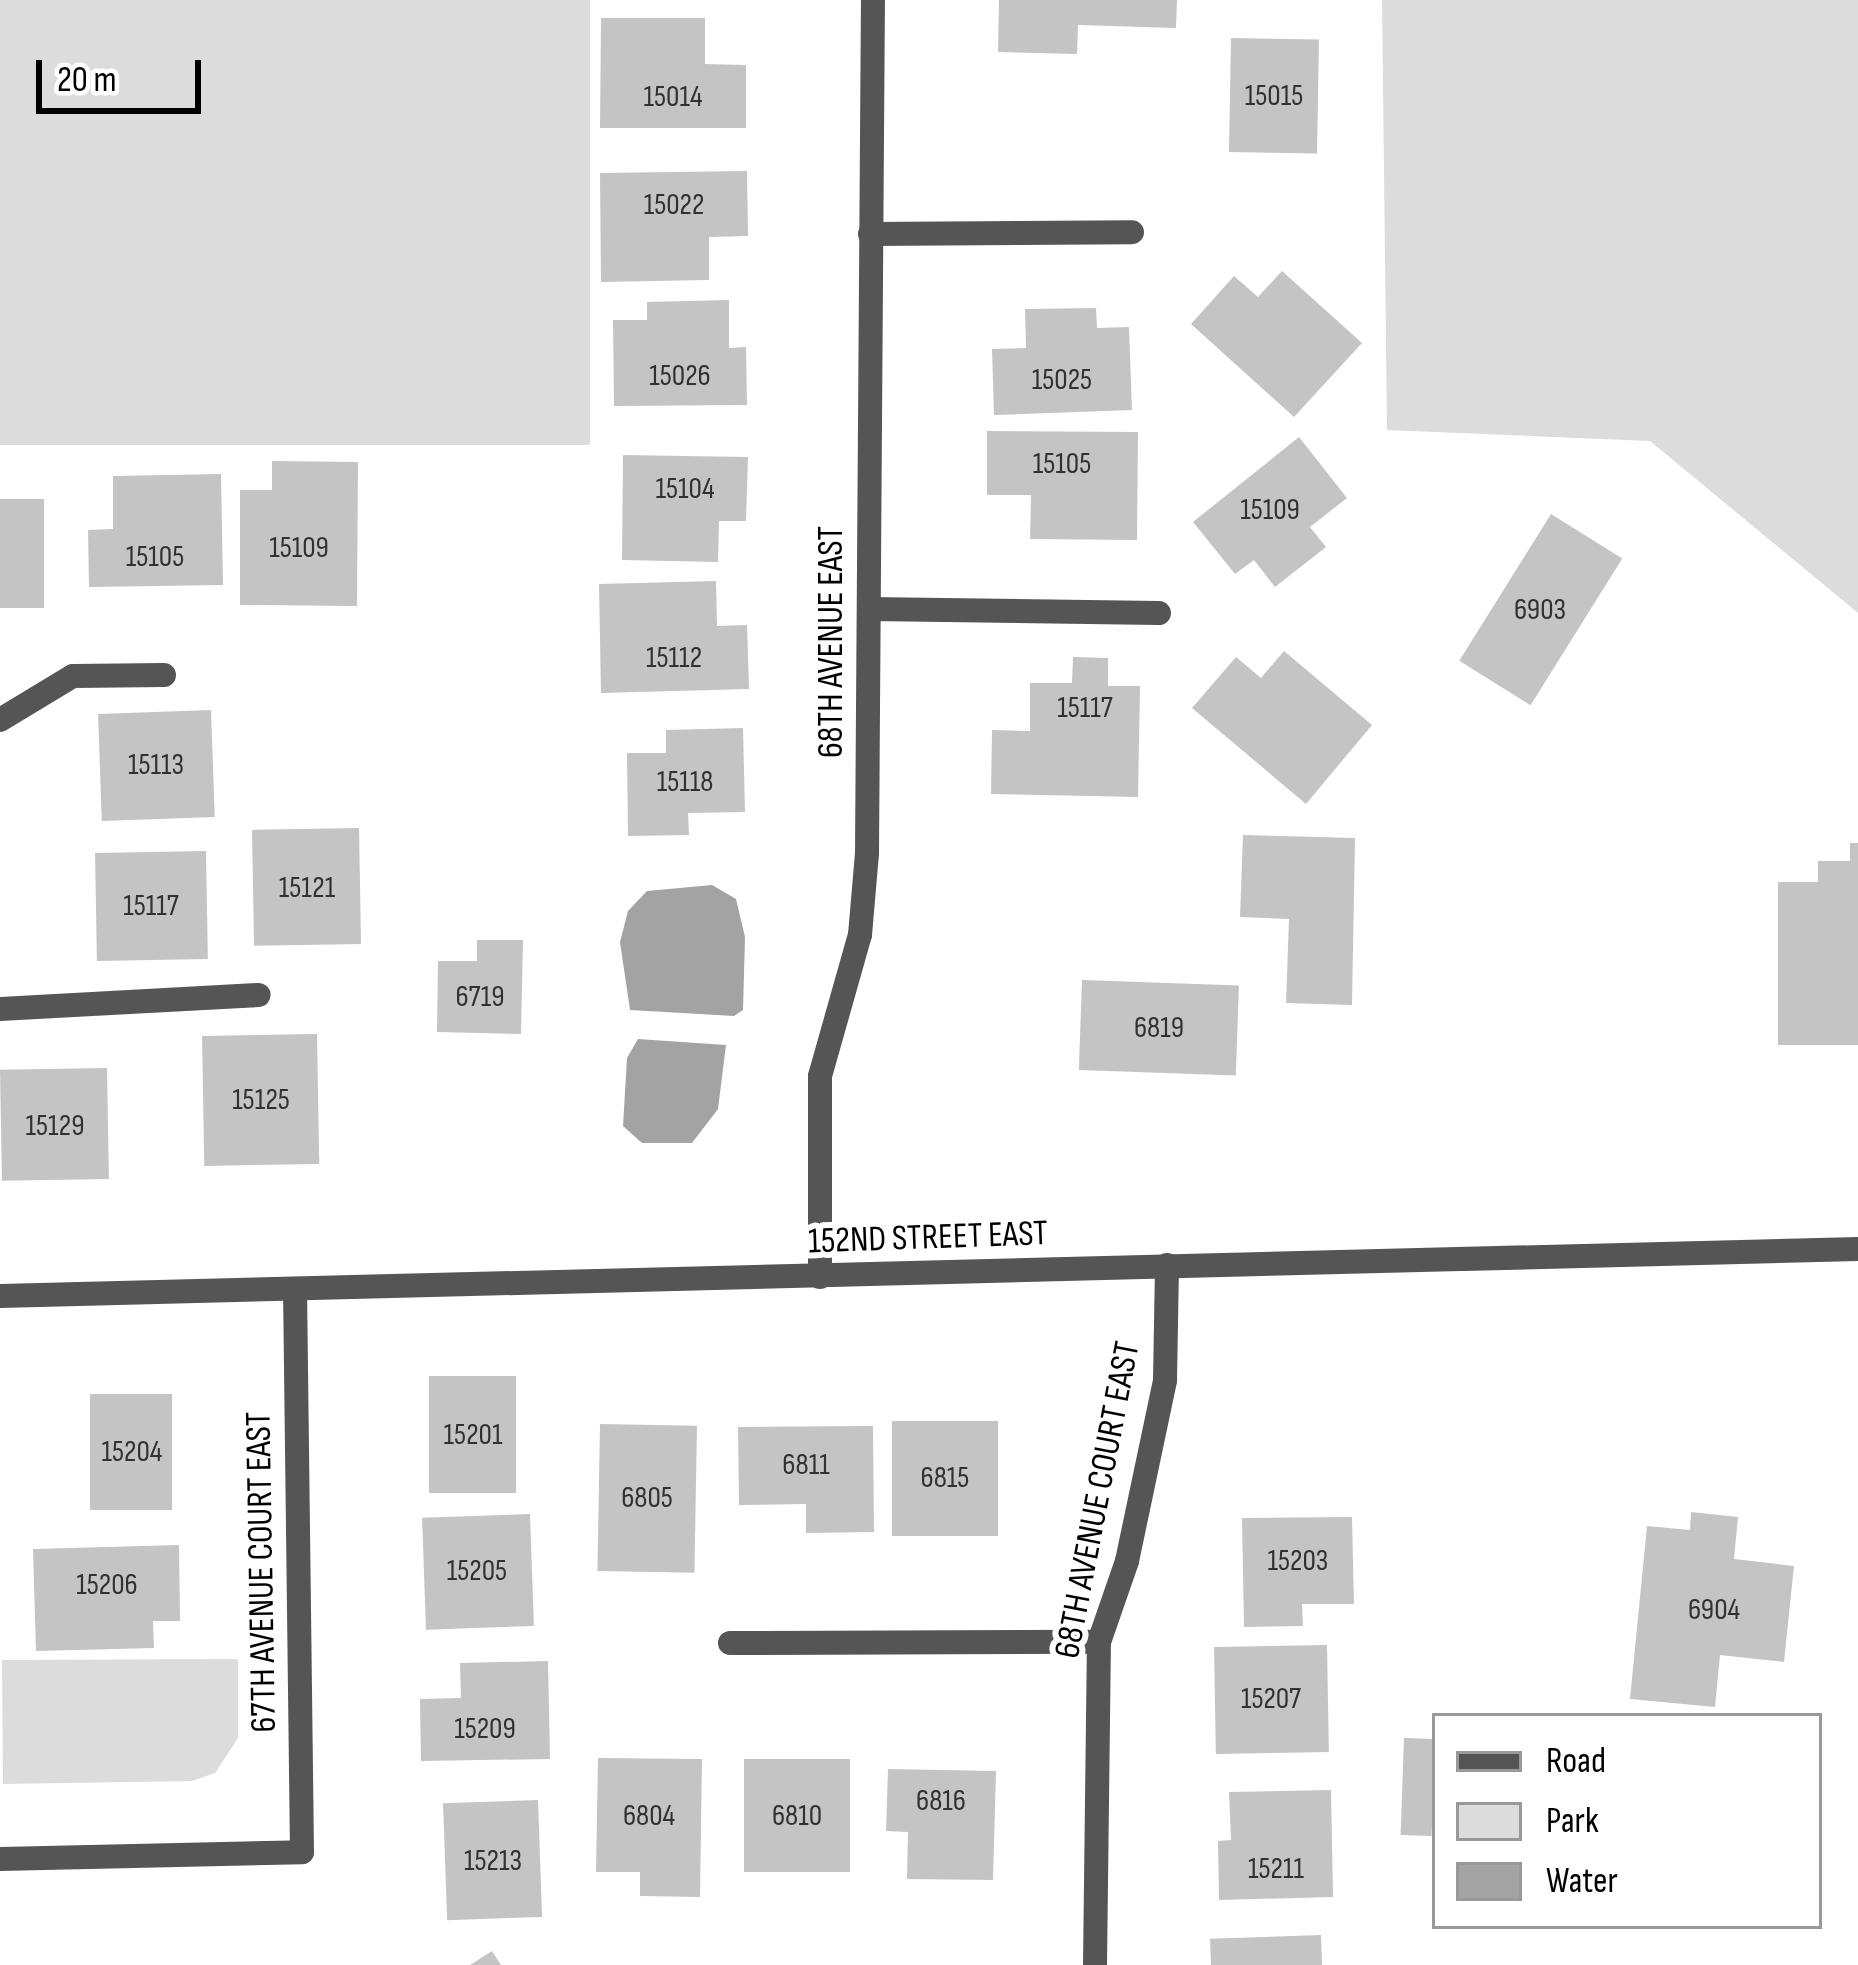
<!DOCTYPE html>
<html>
<head>
<meta charset="utf-8">
<style>
  body { margin:0 }
  #map { position:relative; width:1858px; height:1965px; overflow:hidden; background:#fff; font-family:"Sofia Sans Condensed",sans-serif }
  div>[style] { position:absolute }
  .green>* { inset:0; background:#dcdcdc; transform-origin:0 0 }
  .water>* { inset:0; background:#a3a3a3 }
  .building>* { inset:0; background:#c4c4c4; transform-origin:0 0 }
  .service>* { height:24px; margin:-12px; padding:0 12px; transform-origin:12px; border-radius:12px; background:#555 }
  .minor>* { height:24px; margin:-12px; padding:0 12px; transform-origin:12px; border-radius:12px; background:#555 }
  .tertiary>* { height:24px; margin:-12px; padding:0 12px; transform-origin:12px; border-radius:12px; background:#555 }
  span { translate:-50% -50%; white-space:nowrap; text-align:center; line-height:1.15; -webkit-text-stroke:12px #fff; paint-order:stroke }
  .number-label { font-size:30px; color:#313131 }
  .number-label span { -webkit-text-stroke-width:0 }
  .street-label { font-size:36px; color:#000 }
  .legend { position:absolute; left:1432px; top:1713px; width:390px; height:216px; box-sizing:border-box; background:#fff; border:3px solid #999; margin:0; padding:15px 21px; list-style:none; font-size:36px; color:#000 }
  .legend li { display:flex; align-items:center; gap:24px; height:60px }
  .legend b { width:60px; border:3px solid #999 }
  .scale { position:absolute; left:36px; top:60px; width:165px; height:54px; box-sizing:border-box; border:6px solid #000; border-top:0; padding-left:15px; font-size:36px; line-height:42px; white-space:nowrap; color:#000; -webkit-text-stroke:9px #fff; paint-order:stroke }
</style>
</head>
<body>
<div id="map">
  <div class="green">
    <div style="left:0;top:0;width:590px;height:445px"></div>
    <div style="clip-path:polygon(1382px 0,1858px 0,1858px 613px,1650px 441px,1387px 430px)"></div>
    <div style="clip-path:polygon(238px 1659px,238px 1738px,215px 1773px,192px 1781px,3px 1784px,2px 1660px)"></div>
  </div>
  <div class="water">
    <div style="clip-path:polygon(712px 885px,736px 899px,745px 937px,743px 1010px,734px 1016px,630px 1010px,620px 942px,628px 911px,647px 891px)"></div>
    <div style="clip-path:polygon(638px 1039px,726px 1045px,718px 1109px,692px 1143px,642px 1143px,623px 1126px,627px 1058px)"></div>
  </div>
  <div class="building">
    <div style="clip-path:polygon(999px 0,1177px 0,1176px 28px,1078px 25px,1077px 54px,998px 52px)"></div>
    <div style="clip-path:polygon(601px 18px,705px 18px,705px 64px,746px 65px,746px 128px,600px 128px)"></div>
    <div style="left:1231px;top:38px;width:88px;height:114px;rotate:1deg"></div>
    <div style="clip-path:polygon(747px 171px,748px 236px,709px 237px,709px 280px,601px 282px,600px 173px)"></div>
    <div style="clip-path:polygon(1282px 271px,1362px 343px,1294px 417px,1191px 324px,1234px 276px,1258px 297px)"></div>
    <div style="clip-path:polygon(729px 300px,729px 348px,746px 347px,747px 405px,614px 406px,613px 320px,647px 320px,647px 302px)"></div>
    <div style="clip-path:polygon(1096px 308px,1097px 328px,1129px 327px,1132px 410px,994px 415px,992px 349px,1026px 348px,1025px 309px)"></div>
    <div style="clip-path:polygon(987px 431px,1138px 432px,1137px 540px,1030px 539px,1031px 495px,987px 495px)"></div>
    <div style="clip-path:polygon(1299px 437px,1347px 498px,1310px 527px,1326px 547px,1275px 587px,1254px 560px,1235px 574px,1193px 522px)"></div>
    <div style="clip-path:polygon(623px 455px,748px 457px,746px 521px,719px 521px,718px 562px,622px 560px)"></div>
    <div style="clip-path:polygon(272px 461px,358px 462px,357px 606px,240px 605px,240px 490px,272px 490px)"></div>
    <div style="clip-path:polygon(221px 474px,223px 585px,89px 587px,88px 530px,113px 529px,113px 476px)"></div>
    <div style="left:0;top:499px;width:44px;height:109px"></div>
    <div style="left:1551px;top:514px;width:84px;height:173px;rotate:32deg"></div>
    <div style="clip-path:polygon(716px 581px,717px 626px,747px 625px,749px 689px,601px 693px,599px 584px)"></div>
    <div style="clip-path:polygon(1284px 651px,1372px 725px,1306px 804px,1192px 708px,1236px 657px,1261px 678px)"></div>
    <div style="clip-path:polygon(1073px 657px,1108px 658px,1108px 686px,1140px 686px,1138px 797px,991px 794px,992px 730px,1030px 731px,1030px 683px,1072px 683px)"></div>
    <div style="left:211px;top:710px;width:107px;height:113px;rotate:88deg"></div>
    <div style="clip-path:polygon(743px 728px,745px 812px,688px 813px,689px 835px,628px 836px,627px 753px,666px 753px,666px 730px)"></div>
    <div style="left:359px;top:828px;width:116px;height:107px;rotate:89deg"></div>
    <div style="clip-path:polygon(1243px 835px,1355px 838px,1352px 1005px,1286px 1003px,1289px 919px,1240px 917px)"></div>
    <div style="clip-path:polygon(1850px 843px,1858px 843px,1858px 1045px,1778px 1045px,1778px 882px,1818px 882px,1818px 861px,1850px 861px)"></div>
    <div style="left:206px;top:851px;width:108px;height:111px;rotate:89deg"></div>
    <div style="clip-path:polygon(477px 940px,523px 940px,521px 1034px,437px 1032px,438px 961px,477px 961px)"></div>
    <div style="left:1082px;top:980px;width:157px;height:90px;rotate:2deg"></div>
    <div style="left:317px;top:1034px;width:130px;height:115px;rotate:89deg"></div>
    <div style="left:107px;top:1068px;width:111px;height:107px;rotate:89deg"></div>
    <div style="left:516px;top:1376px;width:117px;height:87px;rotate:90deg"></div>
    <div style="left:172px;top:1394px;width:116px;height:82px;rotate:90deg"></div>
    <div style="left:892px;top:1421px;width:106px;height:115px"></div>
    <div style="left:600px;top:1424px;width:97px;height:147px;rotate:1deg"></div>
    <div style="clip-path:polygon(873px 1426px,874px 1532px,806px 1533px,806px 1504px,739px 1505px,738px 1427px)"></div>
    <div style="clip-path:polygon(1691px 1512px,1738px 1517px,1734px 1559px,1794px 1566px,1784px 1662px,1720px 1655px,1715px 1707px,1630px 1699px,1647px 1526px,1690px 1530px)"></div>
    <div style="left:530px;top:1514px;width:112px;height:108px;rotate:88deg"></div>
    <div style="clip-path:polygon(1352px 1517px,1354px 1604px,1302px 1604px,1303px 1626px,1244px 1627px,1242px 1518px)"></div>
    <div style="clip-path:polygon(179px 1545px,180px 1621px,153px 1621px,154px 1648px,36px 1651px,33px 1549px)"></div>
    <div style="left:1327px;top:1645px;width:107px;height:113px;rotate:89deg"></div>
    <div style="clip-path:polygon(548px 1661px,550px 1759px,421px 1761px,420px 1699px,461px 1698px,460px 1663px)"></div>
    <div style="left:1404px;top:1738px;width:31px;height:97px;rotate:2deg"></div>
    <div style="clip-path:polygon(598px 1758px,702px 1759px,700px 1897px,640px 1896px,640px 1872px,596px 1872px)"></div>
    <div style="left:744px;top:1759px;width:106px;height:113px"></div>
    <div style="clip-path:polygon(888px 1769px,996px 1771px,993px 1880px,907px 1879px,908px 1832px,886px 1831px)"></div>
    <div style="clip-path:polygon(1331px 1790px,1333px 1897px,1219px 1900px,1218px 1841px,1231px 1840px,1229px 1792px)"></div>
    <div style="left:538px;top:1800px;width:117px;height:95px;rotate:88deg"></div>
    <div style="left:1321px;top:1935px;width:30px;height:111px;rotate:88deg"></div>
    <div style="clip-path:polygon(492px 1951px,501px 1965px,470px 1965px)"></div>
  </div>
  <div class="service">
    <div style="left:870px;top:234px;width:262px;rotate:-0.4deg"></div>
    <div style="left:869px;top:609px;width:290px;rotate:0.8deg"></div>
    <div style="left:0;top:720px;width:85px;rotate:-31.1deg"></div>
    <div style="left:73px;top:676px;width:91px;rotate:-0.6deg"></div>
    <div style="left:0;top:1009px;width:259px;rotate:-3.1deg"></div>
  </div>
  <div class="minor">
    <div style="left:820px;top:1277px;width:201px;rotate:-90deg"></div>
    <div style="left:820px;top:1076px;width:147px;rotate:-74.2deg"></div>
    <div style="left:860px;top:935px;width:82px;rotate:-85.1deg"></div>
    <div style="left:867px;top:853px;width:853px;rotate:-89.6deg"></div>
    <div style="left:730px;top:1643px;width:369px;rotate:-0.2deg"></div>
    <div style="left:0;top:1859px;width:302px;rotate:-1.3deg"></div>
    <div style="left:302px;top:1852px;width:562px;rotate:-90.71deg"></div>
    <div style="left:1095px;top:1965px;width:323px;rotate:-89.3deg"></div>
    <div style="left:1099px;top:1642px;width:86px;rotate:-70.9deg"></div>
    <div style="left:1127px;top:1561px;width:185px;rotate:-78.1deg"></div>
    <div style="left:1165px;top:1380px;width:115px;rotate:-89deg"></div>
  </div>
  <div class="tertiary">
    <div style="left:0;top:1296px;width:1859px;rotate:-1.45deg"></div>
  </div>
  <div class="number-label">
    <span style="left:1274px;top:96px">15015</span>
    <span style="left:673px;top:97px">15014</span>
    <span style="left:674px;top:205px">15022</span>
    <span style="left:680px;top:376px">15026</span>
    <span style="left:1062px;top:380px">15025</span>
    <span style="left:1062px;top:464px">15105</span>
    <span style="left:685px;top:489px">15104</span>
    <span style="left:1270px;top:510px">15109</span>
    <span style="left:299px;top:548px">15109</span>
    <span style="left:155px;top:557px">15105</span>
    <span style="left:1540px;top:610px">6903</span>
    <span style="left:674px;top:658px">15112</span>
    <span style="left:1085px;top:708px">15117</span>
    <span style="left:156px;top:765px">15113</span>
    <span style="left:685px;top:782px">15118</span>
    <span style="left:307px;top:888px">15121</span>
    <span style="left:151px;top:906px">15117</span>
    <span style="left:480px;top:997px">6719</span>
    <span style="left:1159px;top:1028px">6819</span>
    <span style="left:261px;top:1100px">15125</span>
    <span style="left:55px;top:1126px">15129</span>
    <span style="left:473px;top:1435px">15201</span>
    <span style="left:132px;top:1452px">15204</span>
    <span style="left:806px;top:1465px">6811</span>
    <span style="left:945px;top:1478px">6815</span>
    <span style="left:647px;top:1498px">6805</span>
    <span style="left:1298px;top:1561px">15203</span>
    <span style="left:477px;top:1571px">15205</span>
    <span style="left:107px;top:1585px">15206</span>
    <span style="left:1714px;top:1610px">6904</span>
    <span style="left:1271px;top:1699px">15207</span>
    <span style="left:485px;top:1729px">15209</span>
    <span style="left:941px;top:1801px">6816</span>
    <span style="left:649px;top:1816px">6804</span>
    <span style="left:797px;top:1816px">6810</span>
    <span style="left:493px;top:1861px">15213</span>
    <span style="left:1276px;top:1869px">15211</span>
  </div>
  <div class="street-label">
    <span style="left:832px;top:642px;rotate:-90deg">68TH AVENUE EAST</span>
    <span style="left:928px;top:1238px;rotate:-2deg">152ND STREET EAST</span>
    <span style="left:1098px;top:1500px;rotate:-79deg">68TH AVENUE COURT EAST</span>
    <span style="left:262px;top:1572px;rotate:-91deg">67TH AVENUE COURT EAST</span>
  </div>
  <ul class="legend">
  <li><b style="height:15px;background:#555"></b>Road</li>
  <li><b style="height:33px;background:#dcdcdc"></b>Park</li>
  <li><b style="height:33px;background:#a3a3a3"></b>Water</li>
  </ul>
  <div class="scale">20 m</div>
</div>
</body>
</html>
